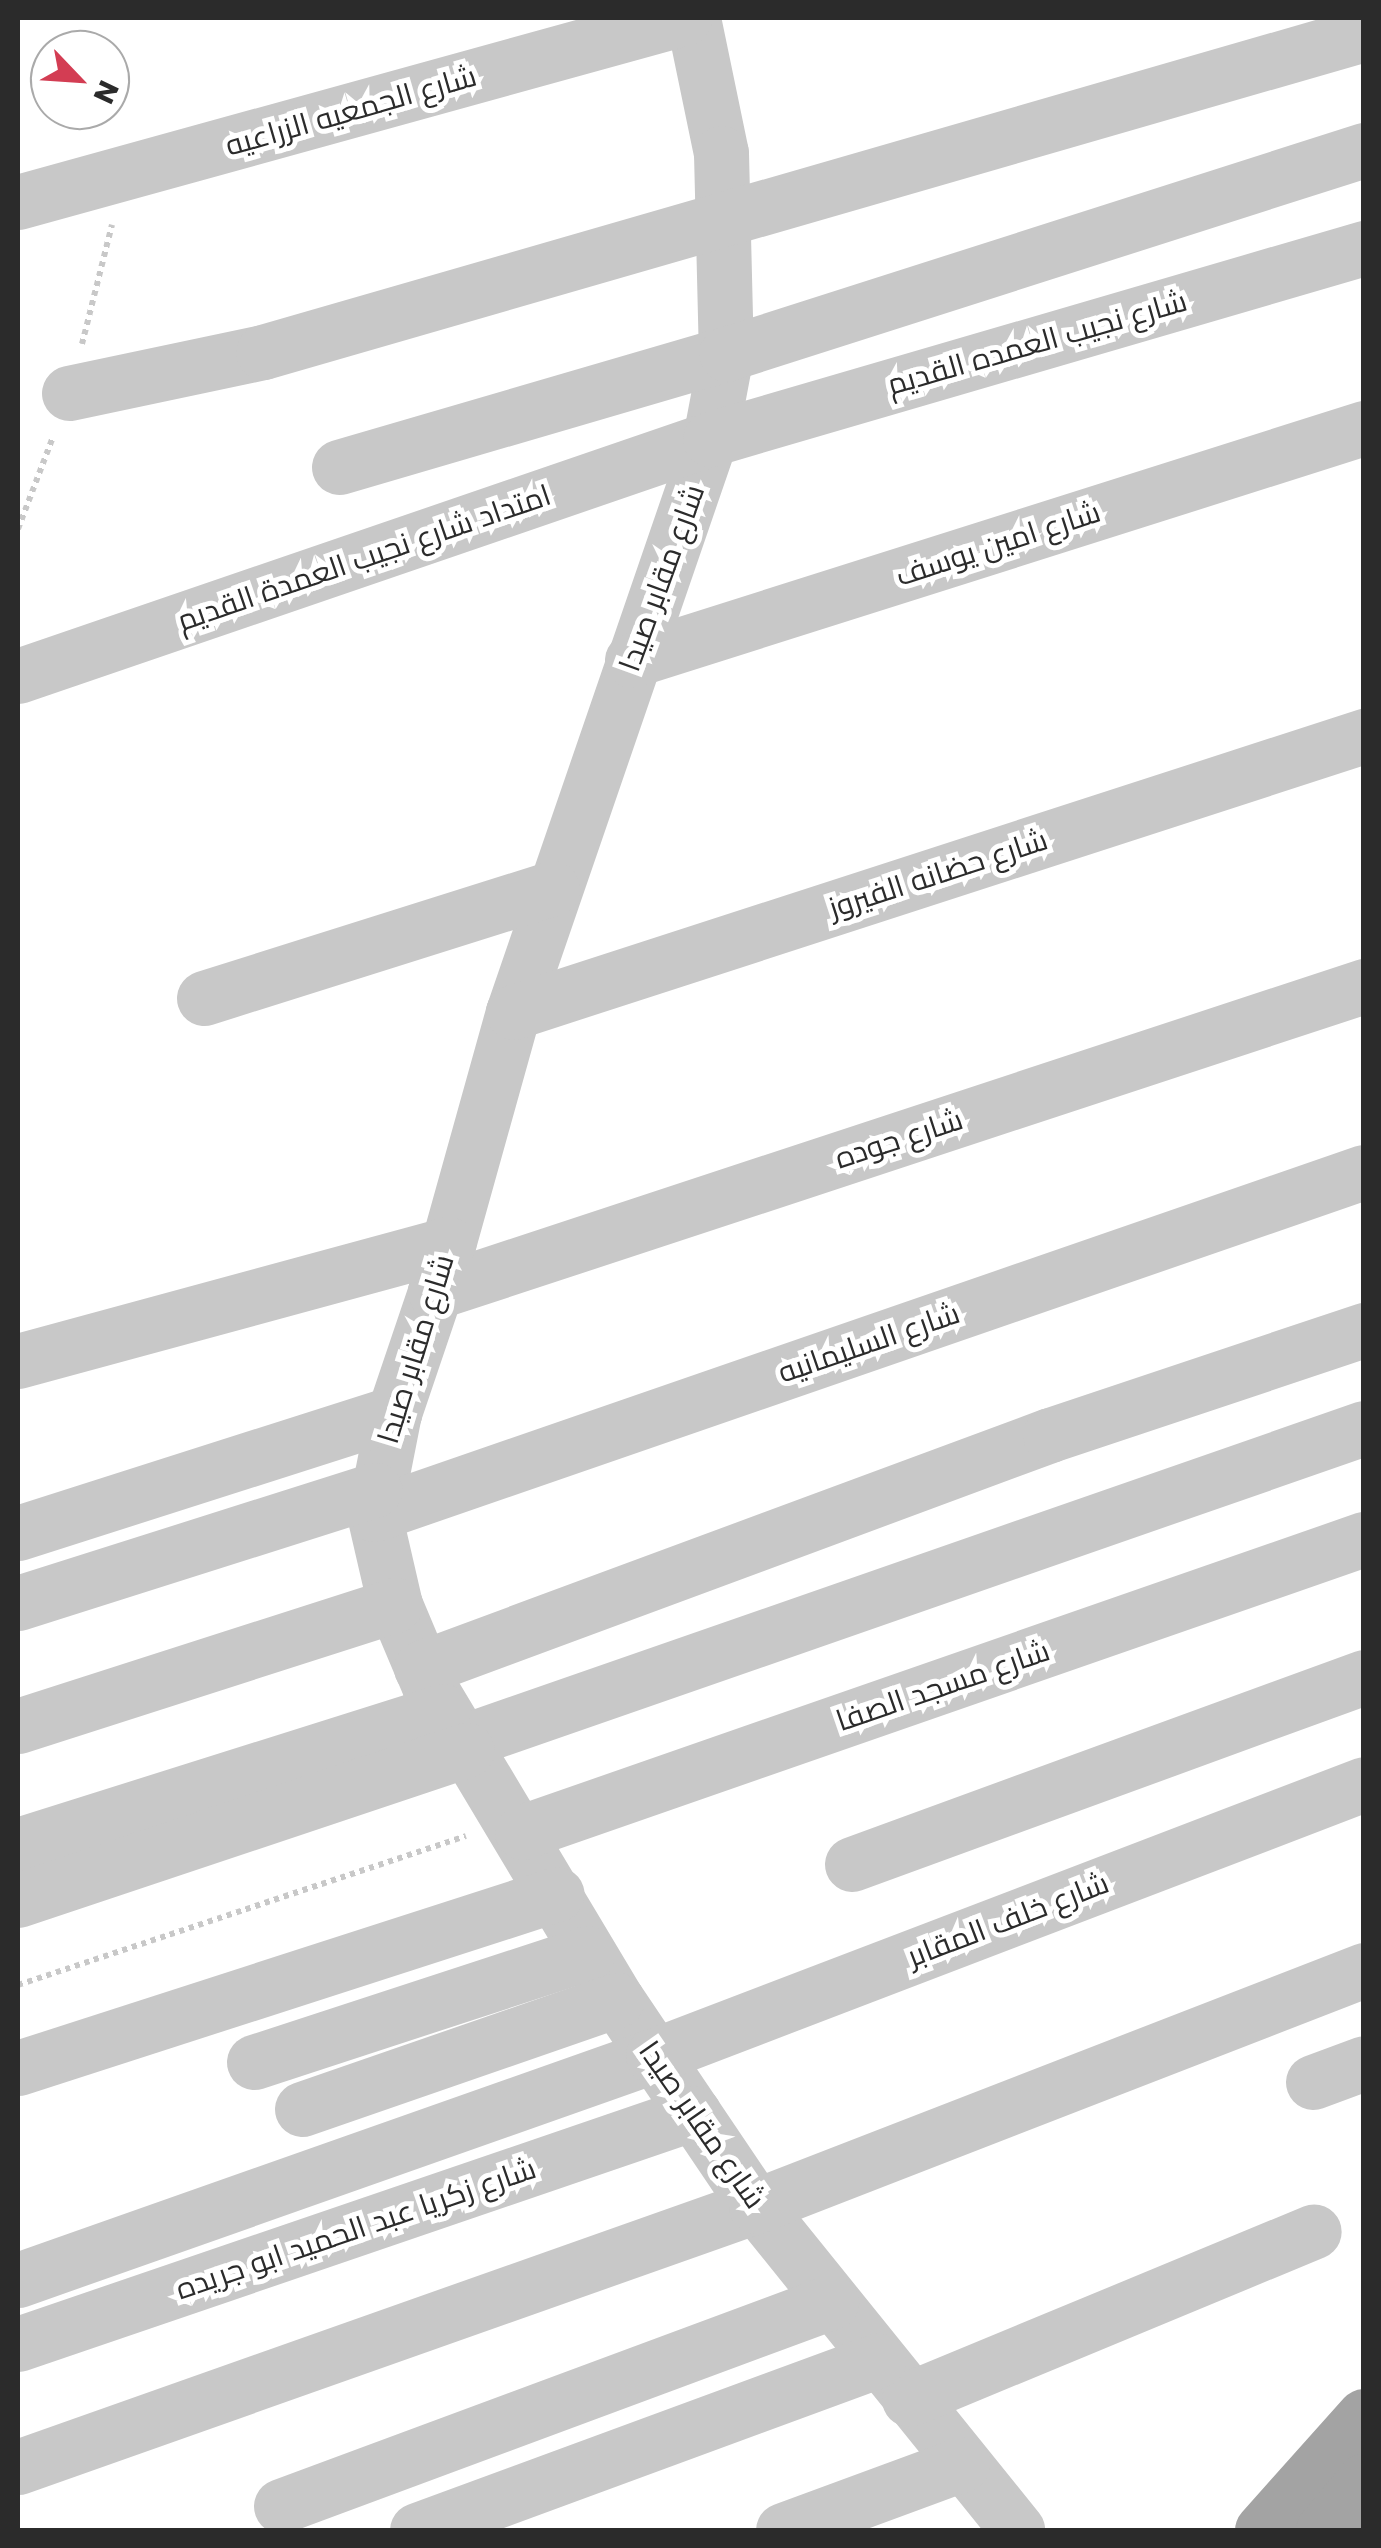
<!DOCTYPE html>
<html>
<head>
<meta charset="utf-8">
<style>
  body { margin:0 }
  #map { position:relative; width:1381px; height:2548px; overflow:hidden; background:#fff; font-family:Poppins,Cairo,sans-serif }
  div>[style] { position:absolute }
  .path>* { height:6px; margin-top:-3px; transform-origin:0; background:repeating-linear-gradient(90deg,#c8c8c8 0 5px,transparent 0 10px) }
  .minor>* { height:55px; margin:-27.5px; padding:0 27.5px; transform-origin:27.5px; border-radius:27.5px; background:#c8c8c8 }
  .major>* { height:55px; margin:-27.5px; padding:0 27.5px; transform-origin:27.5px; border-radius:27.5px; background:#a3a3a3 }
  span { translate:-50% -50%; white-space:nowrap; text-align:center; line-height:1.15; -webkit-text-stroke:10px #fff; paint-order:stroke }
  .street-label { font-size:30px; color:#2b2b2b }
  .frame { position:absolute; inset:0; border:20px solid #2b2b2b; pointer-events:none }
  .north { position:absolute; left:30px; top:30px; width:100px; height:100px; box-sizing:border-box; background:#fff; border:2px solid #aaa; border-radius:50%; rotate:115deg; font-size:28px; font-weight:700; line-height:40px; text-align:center; color:#2b2b2b }
  .north::after { content:''; display:block; margin:auto; width:35px; height:45px; background:#d33d53; clip-path:polygon(50% 0,100% 100%,50% 72%,0 100%) }
</style>
</head>
<body>
<div id="map">
  <div class="path">
    <div style="left:82px;top:344px;width:123px;rotate:-75.9deg"></div>
    <div style="left:18px;top:529px;width:98px;rotate:-69.2deg"></div>
    <div style="left:18px;top:1985px;width:472px;rotate:-18.4deg"></div>
  </div>
  <div class="minor">
    <div style="left:693px;top:18px;width:138px;rotate:78.3deg"></div>
    <div style="left:721px;top:153px;width:201px;rotate:88.6deg"></div>
    <div style="left:726px;top:354px;width:86px;rotate:100.7deg"></div>
    <div style="left:710px;top:439px;width:606px;rotate:108.97deg"></div>
    <div style="left:513px;top:1012px;width:291px;rotate:105.6deg"></div>
    <div style="left:435px;top:1292px;width:128px;rotate:108.7deg"></div>
    <div style="left:394px;top:1413px;width:103px;rotate:101.2deg"></div>
    <div style="left:374px;top:1514px;width:93px;rotate:77deg"></div>
    <div style="left:395px;top:1605px;width:88px;rotate:67.2deg"></div>
    <div style="left:429px;top:1686px;width:366px;rotate:59.1deg"></div>
    <div style="left:617px;top:2000px;width:249px;rotate:56deg"></div>
    <div style="left:756px;top:2206px;width:416px;rotate:51.1deg"></div>
    <div style="left:18px;top:202px;width:691px;rotate:-15.44deg"></div>
    <div style="left:69px;top:393px;width:198px;rotate:-11.9deg"></div>
    <div style="left:263px;top:352px;width:1146px;rotate:-16.11deg"></div>
    <div style="left:339px;top:467px;width:403px;rotate:-16.3deg"></div>
    <div style="left:726px;top:354px;width:670px;rotate:-17.73deg"></div>
    <div style="left:632px;top:660px;width:768px;rotate:-17.59deg"></div>
    <div style="left:18px;top:676px;width:731px;rotate:-18.91deg"></div>
    <div style="left:710px;top:439px;width:681px;rotate:-16.28deg"></div>
    <div style="left:204px;top:998px;width:365px;rotate:-17.5deg"></div>
    <div style="left:513px;top:1012px;width:895px;rotate:-17.97deg"></div>
    <div style="left:435px;top:1292px;width:978px;rotate:-18.23deg"></div>
    <div style="left:18px;top:1361px;width:446px;rotate:-15.2deg"></div>
    <div style="left:374px;top:1514px;width:1047px;rotate:-19.06deg"></div>
    <div style="left:18px;top:1533px;width:395px;rotate:-17.7deg"></div>
    <div style="left:18px;top:1603px;width:374px;rotate:-17.6deg"></div>
    <div style="left:421px;top:1668px;width:671px;rotate:-20.33deg"></div>
    <div style="left:1050px;top:1435px;width:331px;rotate:-18.5deg"></div>
    <div style="left:18px;top:1726px;width:396px;rotate:-17.8deg"></div>
    <div style="left:462px;top:1742px;width:955px;rotate:-19.19deg"></div>
    <div style="left:522px;top:1832px;width:892px;rotate:-19.19deg"></div>
    <div style="left:18px;top:1845px;width:445px;rotate:-17.5deg"></div>
    <div style="left:852px;top:1864px;width:545px;rotate:-20.06deg"></div>
    <div style="left:18px;top:1900px;width:473px;rotate:-18.5deg"></div>
    <div style="left:254px;top:2062px;width:351px;rotate:-18.1deg"></div>
    <div style="left:18px;top:2068px;width:566px;rotate:-17.89deg"></div>
    <div style="left:1313px;top:2082px;width:54px;rotate:-20.4deg"></div>
    <div style="left:302px;top:2109px;width:333px;rotate:-19.1deg"></div>
    <div style="left:18px;top:2280px;width:673px;rotate:-19.43deg"></div>
    <div style="left:653px;top:2056px;width:761px;rotate:-20.93deg"></div>
    <div style="left:18px;top:2344px;width:714px;rotate:-18.87deg"></div>
    <div style="left:909px;top:2399px;width:438px;rotate:-22.5deg"></div>
    <div style="left:18px;top:2467px;width:783px;rotate:-19.48deg"></div>
    <div style="left:756px;top:2206px;width:652px;rotate:-21.21deg"></div>
    <div style="left:281px;top:2506px;width:587px;rotate:-20.35deg"></div>
    <div style="left:417px;top:2530px;width:491px;rotate:-20.2deg"></div>
    <div style="left:783px;top:2530px;width:191px;rotate:-20.2deg"></div>
  </div>
  <div class="major">
    <div style="left:1262px;top:2530px;width:153px;rotate:-48.2deg"></div>
    <div style="left:1323px;top:2530px;width:64px;rotate:-50.1deg"></div>
  </div>
  <div class="street-label">
    <span style="left:351px;top:111px;rotate:-16deg">شارع الجمعيه الزراعيه</span>
    <span style="left:1037px;top:343px;rotate:-16deg">شارع نجيب العمده القديم</span>
    <span style="left:998px;top:544px;rotate:-18deg">شارع امين يوسف</span>
    <span style="left:364px;top:558px;rotate:-19deg">امتداد شارع نجيب العمدة القديم</span>
    <span style="left:662px;top:578px;rotate:-70deg">شارع مقابر صيدا</span>
    <span style="left:938px;top:874px;rotate:-18deg">شارع حضانه الفيروز</span>
    <span style="left:899px;top:1139px;rotate:-18deg">شارع جوده</span>
    <span style="left:869px;top:1343px;rotate:-19deg">شارع السليمانيه</span>
    <span style="left:416px;top:1349px;rotate:-73deg">شارع مقابر صيدا</span>
    <span style="left:943px;top:1686px;rotate:-19deg">شارع مسجد الصفا</span>
    <span style="left:1008px;top:1920px;rotate:-21deg">شارع خلف المقابر</span>
    <span style="left:702px;top:2125px;rotate:55deg">شارع مقابر صيدا</span>
    <span style="left:356px;top:2229px;rotate:-19deg">شارع زكريا عبد الحميد ابو جريده</span>
  </div>
  <div class="frame"></div>
  <div class="north">N</div>
</div>
</body>
</html>
